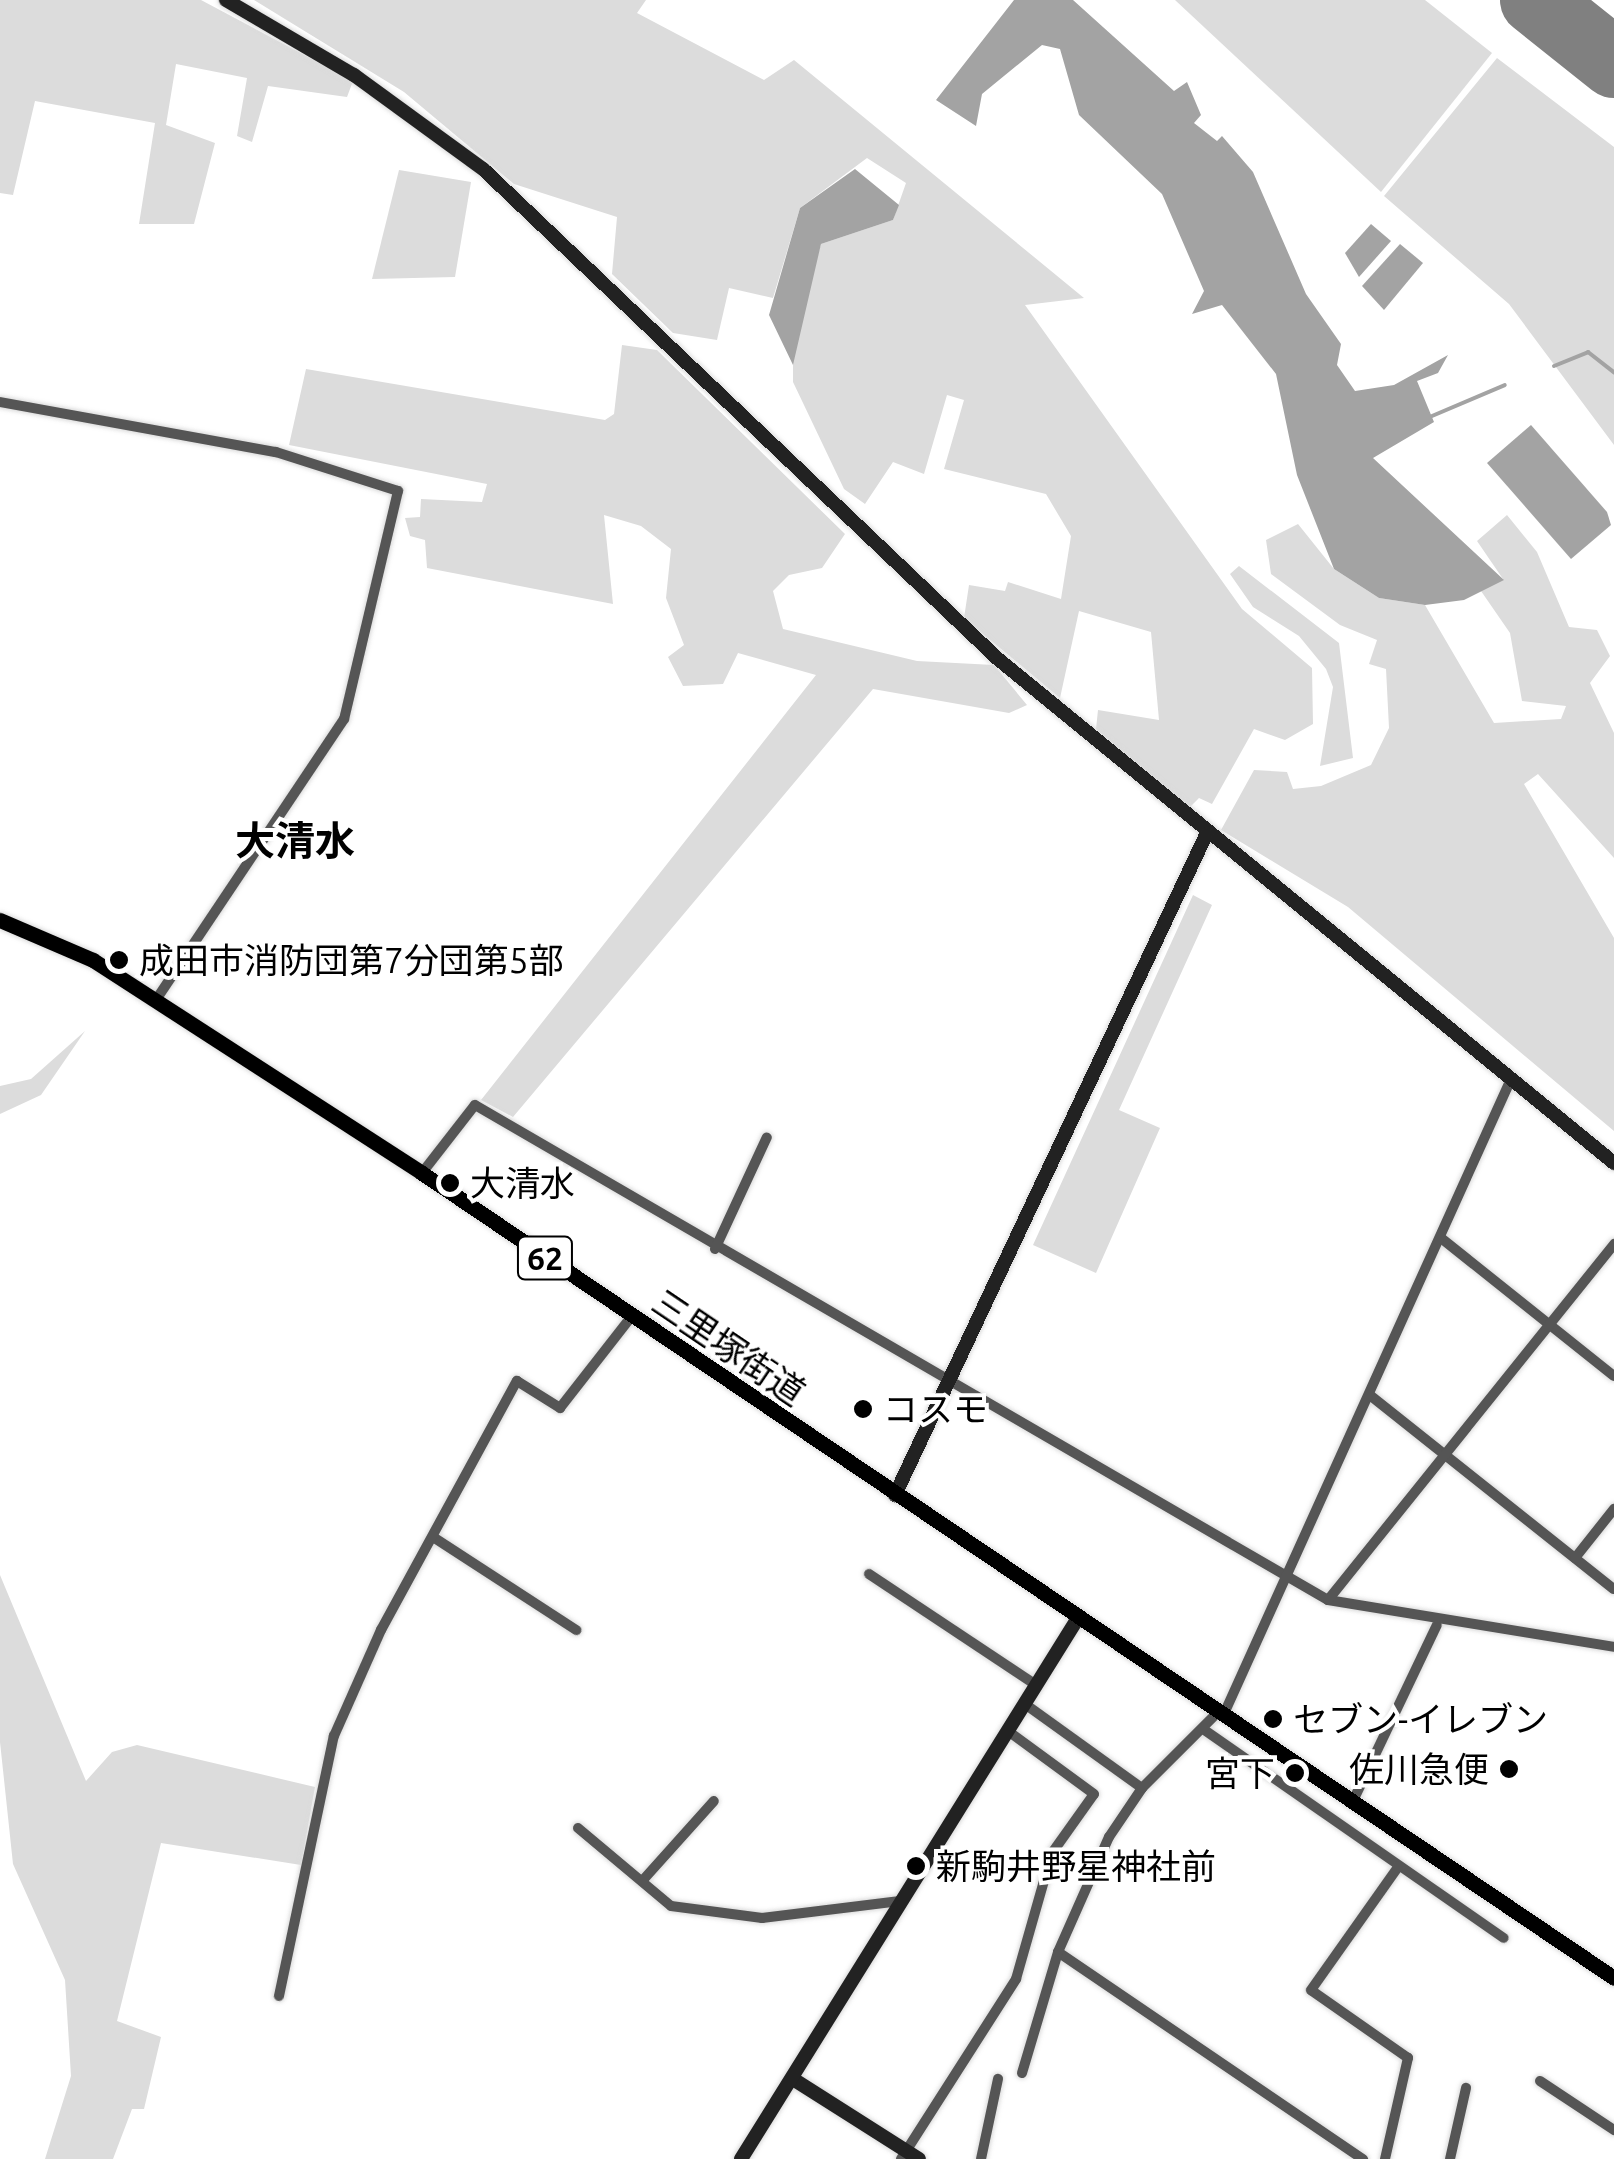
<!DOCTYPE html>
<html>
<head>
<meta charset="utf-8">
<style>
  body { margin:0 }
  #map { position:relative; width:1614px; height:2159px; overflow:hidden; background:#fff; font-family:Ubuntu,"Noto Sans JP",sans-serif }
  div>[style] { position:absolute }
  .green>* { inset:0; background:#dcdcdc }
  .water>* { inset:0; background:#a3a3a3 }
  .stream>* { height:4px; margin:-2px; padding:0 2px; transform-origin:2px; border-radius:2px; background:#a3a3a3 }
  .taxiway>* { height:28px; margin:-14px; padding:0 14px; transform-origin:14px; border-radius:14px; background:#808080 }
  .runway>* { height:70px; margin:-35px; padding:0 35px; transform-origin:35px; border-radius:35px; background:#808080 }
  .roads { filter:drop-shadow(0 0 2px #dbdbdb) drop-shadow(0 0 2px #dbdbdb) }
  .street>* { height:10px; margin:-5px; padding:0 5px; transform-origin:5px; border-radius:5px; background:#555 }
  .secondary>* { height:14px; margin:-7px; padding:0 7px; transform-origin:7px; border-radius:7px; background:#222 }
  .primary>* { height:15px; margin:-7.5px; padding:0 7.5px; transform-origin:7.5px; border-radius:7.5px; background:#000 }
  .dots>* { width:28px; height:28px; translate:-50% -50%; box-sizing:border-box; border:5px solid #fff; border-radius:50% }
  span { translate:-50% -50%; white-space:nowrap; text-align:center; line-height:1.15; -webkit-text-stroke:8px #fff; paint-order:stroke }
  .shield-label span { padding:2px 8px; background:#fff; border:2px solid; border-radius:8px; -webkit-text-stroke-width:0 }
  .shield-label { font-size:32px; color:#000; font-weight:700 }
  .poi-label { font-size:35px; color:#000 }
  .left { translate:0 -50%; text-align:left }
  .right { translate:-100% -50%; text-align:right }
  .street-label { font-size:35px; color:#000 }
  .quarter-label { font-size:40px; color:#000; font-weight:700 }
</style>
</head>
<body>
<div id="map">
  <div class="green">
    <div style="clip-path:polygon(0 0,201px 0,353px 81px,347px 97px,268px 86px,252px 142px,237px 136px,247px 78px,176px 64px,166px 125px,215px 143px,194px 224px,139px 224px,155px 123px,35px 101px,13px 195px,0 193px)"></div>
    <div style="clip-path:polygon(254px 0,646px 0,637px 13px,764px 80px,794px 60px,1084px 298px,1025px 305px,1242px 609px,1312px 668px,1313px 724px,1285px 740px,1254px 729px,1212px 804px,1199px 798px,1189px 808px,1096px 729px,1098px 710px,1159px 720px,1151px 632px,1079px 611px,1060px 698px,964px 618px,969px 585px,1005px 591px,1008px 582px,1061px 599px,1071px 536px,1046px 494px,944px 469px,964px 400px,947px 395px,924px 474px,893px 462px,865px 504px,844px 489px,793px 382px,793px 338px,821px 244px,893px 220px,906px 183px,867px 158px,800px 208px,773px 298px,729px 288px,717px 340px,673px 333px,612px 274px,617px 217px,514px 184px,404px 92px)"></div>
    <div style="clip-path:polygon(1175px 0,1425px 0,1492px 53px,1381px 192px)"></div>
    <div style="clip-path:polygon(1497px 58px,1614px 147px,1614px 445px,1509px 304px,1384px 196px)"></div>
    <div style="clip-path:polygon(399px 170px,471px 182px,455px 277px,372px 279px)"></div>
    <div style="clip-path:polygon(622px 345px,657px 350px,845px 534px,822px 568px,789px 575px,773px 591px,783px 629px,917px 661px,994px 665px,1027px 705px,1009px 713px,873px 689px,513px 1117px,481px 1100px,816px 675px,738px 653px,723px 684px,683px 686px,668px 657px,684px 645px,666px 598px,671px 549px,641px 526px,604px 515px,613px 604px,427px 568px,425px 540px,410px 536px,405px 518px,420px 517px,421px 499px,482px 502px,487px 484px,289px 445px,306px 369px,605px 420px,614px 414px)"></div>
    <div style="clip-path:polygon(1507px 515px,1537px 552px,1569px 627px,1597px 630px,1610px 656px,1590px 683px,1614px 733px,1614px 858px,1538px 774px,1524px 784px,1614px 938px,1614px 1131px,1348px 907px,1221px 830px,1254px 770px,1287px 772px,1293px 789px,1321px 786px,1371px 765px,1389px 728px,1386px 669px,1369px 664px,1377px 640px,1340px 625px,1271px 574px,1266px 540px,1298px 524px,1334px 569px,1379px 598px,1425px 605px,1494px 723px,1561px 719px,1566px 706px,1522px 701px,1510px 633px,1481px 591px,1503px 579px,1477px 541px)"></div>
    <div style="clip-path:polygon(1239px 566px,1339px 643px,1353px 758px,1320px 766px,1333px 687px,1326px 669px,1299px 636px,1253px 607px,1230px 574px)"></div>
    <div style="clip-path:polygon(1193px 895px,1212px 905px,1119px 1110px,1160px 1128px,1096px 1273px,1033px 1245px)"></div>
    <div style="clip-path:polygon(85px 1031px,41px 1095px,0 1114px,0 1086px,31px 1079px)"></div>
    <div style="clip-path:polygon(0 1575px,86px 1781px,112px 1752px,137px 1745px,315px 1787px,301px 1865px,161px 1843px,117px 2021px,161px 2037px,144px 2109px,132px 2109px,113px 2159px,45px 2159px,71px 2076px,65px 1980px,13px 1864px,0 1742px)"></div>
  </div>
  <div class="water">
    <div style="clip-path:polygon(1014px 0,1073px 0,1174px 91px,1187px 82px,1201px 115px,1194px 123px,1217px 141px,1222px 136px,1253px 172px,1306px 294px,1341px 344px,1337px 365px,1355px 391px,1394px 385px,1448px 355px,1438px 373px,1417px 381px,1434px 422px,1373px 458px,1504px 580px,1464px 600px,1425px 605px,1379px 598px,1334px 569px,1297px 475px,1276px 374px,1222px 305px,1192px 314px,1204px 291px,1162px 194px,1079px 115px,1060px 49px,1042px 45px,982px 94px,976px 126px,936px 100px)"></div>
    <div style="clip-path:polygon(855px 169px,899px 205px,893px 220px,821px 244px,793px 365px,769px 315px,800px 208px)"></div>
    <div style="clip-path:polygon(1371px 224px,1391px 241px,1359px 277px,1345px 253px)"></div>
    <div style="clip-path:polygon(1400px 244px,1423px 263px,1384px 310px,1362px 286px)"></div>
    <div style="clip-path:polygon(1531px 425px,1607px 512px,1611px 525px,1571px 559px,1487px 463px)"></div>
  </div>
  <div class="stream">
    <div style="left:1554px;top:366px;width:37px;rotate:-22deg"></div>
    <div style="left:1588px;top:352px;width:33px;rotate:38deg"></div>
    <div style="left:1432px;top:416px;width:79px;rotate:-23deg"></div>
  </div>
  <div class="taxiway">
    <div style="left:1553px;top:0;width:53px;rotate:50.3deg"></div>
  </div>
  <div class="runway">
    <div style="left:1535px;top:0;width:101px;rotate:38.6deg"></div>
  </div>
  <div class="roads">
    <div class="street">
      <div style="left:0;top:402px;width:280px;rotate:10.3deg"></div>
      <div style="left:276px;top:452px;width:128px;rotate:17.7deg"></div>
      <div style="left:398px;top:491px;width:234px;rotate:103.3deg"></div>
      <div style="left:344px;top:719px;width:339px;rotate:123.8deg"></div>
      <div style="left:422px;top:1173px;width:86px;rotate:-52.1deg"></div>
      <div style="left:475px;top:1105px;width:986px;rotate:30.13deg"></div>
      <div style="left:1328px;top:1600px;width:290px;rotate:9.3deg"></div>
      <div style="left:1441px;top:1238px;width:221px;rotate:38.6deg"></div>
      <div style="left:715px;top:1249px;width:123px;rotate:-65.1deg"></div>
      <div style="left:1371px;top:1396px;width:310px;rotate:38.5deg"></div>
      <div style="left:433px;top:1537px;width:171px;rotate:33deg"></div>
      <div style="left:1575px;top:1558px;width:63px;rotate:-51.5deg"></div>
      <div style="left:869px;top:1574px;width:201px;rotate:33.6deg"></div>
      <div style="left:1328px;top:1600px;width:457px;rotate:-51.2deg"></div>
      <div style="left:1025px;top:1704px;width:144px;rotate:35.7deg"></div>
      <div style="left:1223px;top:1716px;width:699px;rotate:-65.67deg"></div>
      <div style="left:1203px;top:1729px;width:366px;rotate:34.8deg"></div>
      <div style="left:1352px;top:1803px;width:197px;rotate:-64.5deg"></div>
      <div style="left:578px;top:1828px;width:121px;rotate:40deg"></div>
      <div style="left:671px;top:1906px;width:92px;rotate:7.5deg"></div>
      <div style="left:762px;top:1918px;width:139px;rotate:-7deg"></div>
      <div style="left:643px;top:1880px;width:106px;rotate:-48.1deg"></div>
      <div style="left:1058px;top:1952px;width:369px;rotate:34.2deg"></div>
      <div style="left:279px;top:1996px;width:266px;rotate:-78.1deg"></div>
      <div style="left:334px;top:1736px;width:116px;rotate:-66.1deg"></div>
      <div style="left:381px;top:1630px;width:284px;rotate:-61.4deg"></div>
      <div style="left:517px;top:1381px;width:51px;rotate:32.1deg"></div>
      <div style="left:560px;top:1408px;width:115px;rotate:-52deg"></div>
      <div style="left:1022px;top:2073px;width:126px;rotate:-73.4deg"></div>
      <div style="left:1058px;top:1952px;width:126px;rotate:-66.1deg"></div>
      <div style="left:1109px;top:1837px;width:59px;rotate:-56deg"></div>
      <div style="left:1142px;top:1788px;width:107px;rotate:-45deg"></div>
      <div style="left:1540px;top:2081px;width:89px;rotate:33.5deg"></div>
      <div style="left:901px;top:2159px;width:214px;rotate:-57.4deg"></div>
      <div style="left:1016px;top:1979px;width:131px;rotate:-74.1deg"></div>
      <div style="left:1052px;top:1853px;width:72px;rotate:-54.6deg"></div>
      <div style="left:1094px;top:1794px;width:107px;rotate:-143.8deg"></div>
      <div style="left:981px;top:2159px;width:82px;rotate:-78deg"></div>
      <div style="left:1385px;top:2159px;width:104px;rotate:-77.2deg"></div>
      <div style="left:1408px;top:2058px;width:118px;rotate:-145deg"></div>
      <div style="left:1311px;top:1990px;width:151px;rotate:-54.7deg"></div>
      <div style="left:1450px;top:2159px;width:73px;rotate:-77.3deg"></div>
    </div>
    <div class="secondary">
      <div style="left:226px;top:0;width:148px;rotate:30.4deg"></div>
      <div style="left:354px;top:75px;width:160px;rotate:36.1deg"></div>
      <div style="left:483px;top:169px;width:711px;rotate:43.58deg"></div>
      <div style="left:998px;top:659px;width:796px;rotate:39.29deg"></div>
      <div style="left:895px;top:1495px;width:730px;rotate:-64.77deg"></div>
      <div style="left:793px;top:2079px;width:149px;rotate:32.4deg"></div>
      <div style="left:741px;top:2159px;width:637px;rotate:-58.08deg"></div>
    </div>
    <div class="primary">
      <div style="left:0;top:920px;width:101px;rotate:23.3deg"></div>
      <div style="left:93px;top:960px;width:392px;rotate:32.9deg"></div>
      <div style="left:422px;top:1173px;width:1438px;rotate:34.03deg"></div>
    </div>
  </div>
  <div class="dots">
    <div style="left:119px;top:960px;background:#000"></div>
    <div style="left:450px;top:1183px;background:#000"></div>
    <div style="left:863px;top:1409px;background:#000"></div>
    <div style="left:1273px;top:1719px;background:#000"></div>
    <div style="left:1509px;top:1769px;background:#000"></div>
    <div style="left:1295px;top:1773px;background:#000"></div>
    <div style="left:916px;top:1866px;background:#000"></div>
  </div>
  <div class="shield-label">
    <span style="left:545px;top:1258px">62</span>
  </div>
  <div class="poi-label">
    <span class="left" style="left:139px;top:960px">成田市消防団第7分団第5部</span>
    <span class="left" style="left:470px;top:1183px">大清水</span>
    <span class="left" style="left:883px;top:1409px">コスモ</span>
    <span class="left" style="left:1293px;top:1719px">セブン-イレブン</span>
    <span class="right" style="left:1489px;top:1769px">佐川急便</span>
    <span class="right" style="left:1275px;top:1773px">宮下</span>
    <span class="left" style="left:936px;top:1866px">新駒井野星神社前</span>
  </div>
  <div class="street-label">
    <span style="left:729px;top:1347px;rotate:34deg">三里塚街道</span>
  </div>
  <div class="quarter-label">
    <span style="left:295px;top:841px">大清水</span>
  </div>
</div>
</body>
</html>
